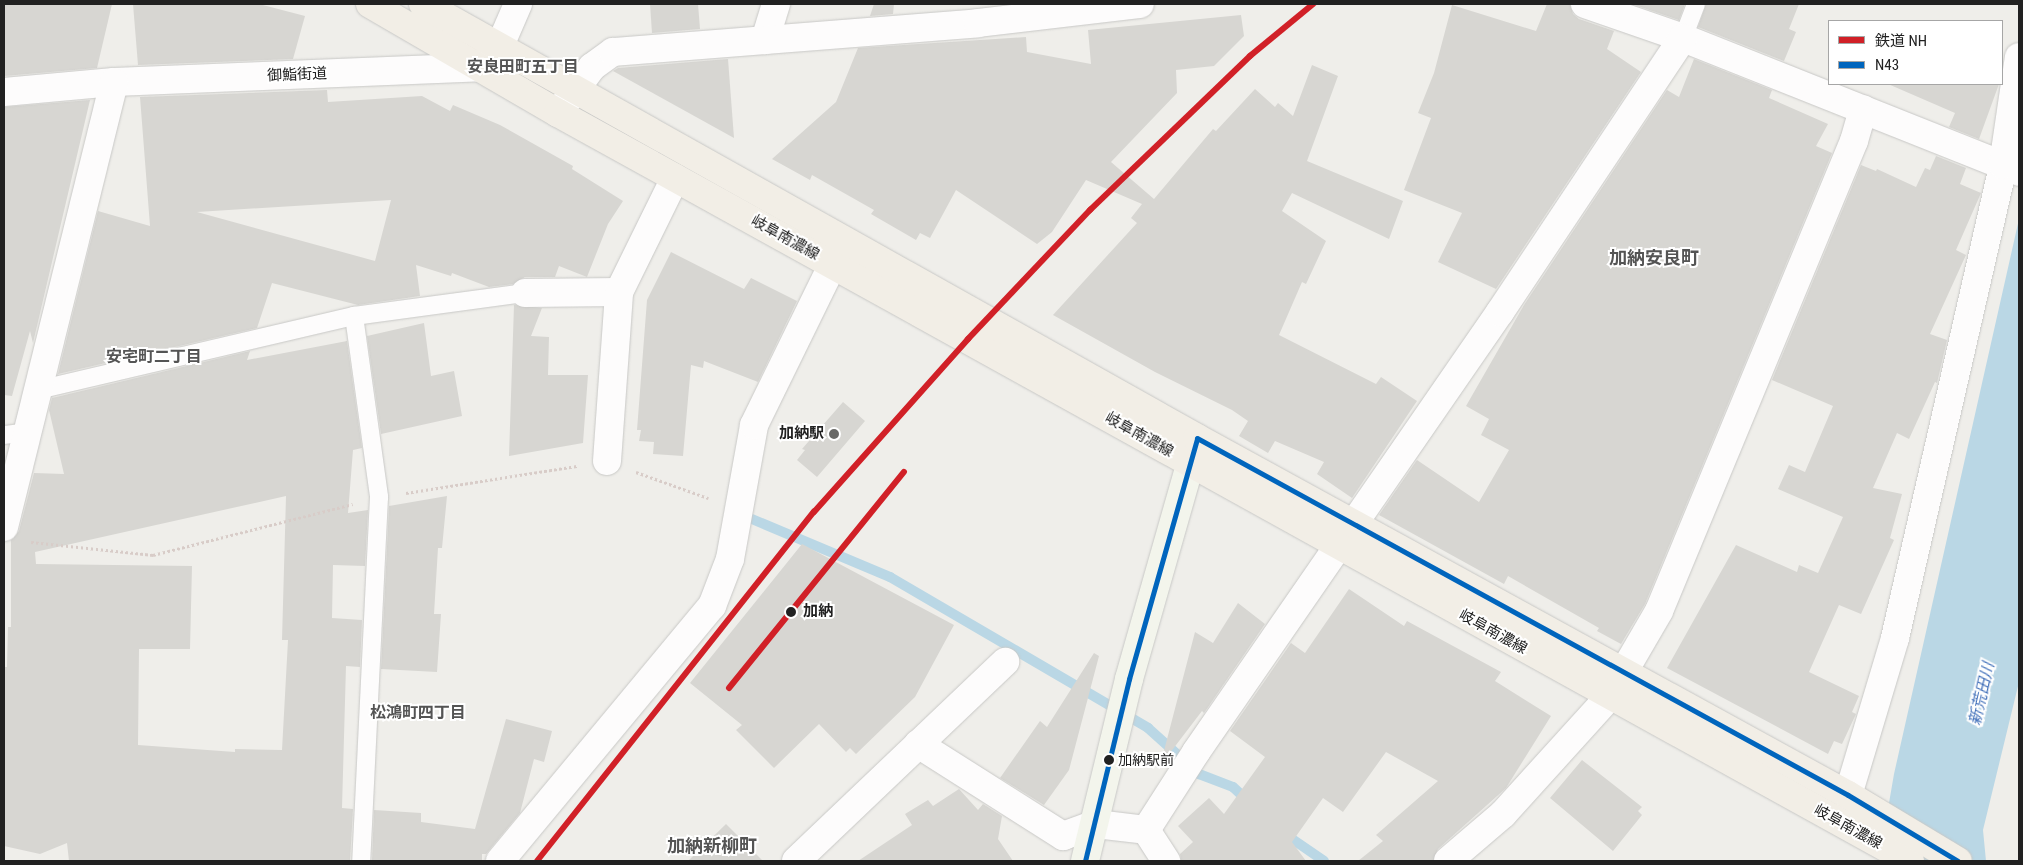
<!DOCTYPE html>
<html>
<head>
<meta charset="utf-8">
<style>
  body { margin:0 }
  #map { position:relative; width:2023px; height:865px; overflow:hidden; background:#efeeea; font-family:"Roboto Condensed","Noto Sans JP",sans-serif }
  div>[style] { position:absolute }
  .water>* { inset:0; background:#bad7e5 }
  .stream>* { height:10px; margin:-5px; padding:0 5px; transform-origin:5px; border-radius:5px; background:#bad7e5 }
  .building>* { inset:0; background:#d7d6d2 }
  .path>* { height:3px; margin-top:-1.5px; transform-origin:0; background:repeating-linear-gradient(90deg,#d8ccc8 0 2.5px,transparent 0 5px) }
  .roads { filter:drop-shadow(0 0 1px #c8c8c6) drop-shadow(0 0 1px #c8c8c6) }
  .lane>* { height:18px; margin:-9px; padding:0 9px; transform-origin:9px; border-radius:9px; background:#fdfcfc }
  .street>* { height:28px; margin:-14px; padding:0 14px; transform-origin:14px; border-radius:14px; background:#fdfcfc }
  .secondary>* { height:28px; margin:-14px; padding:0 14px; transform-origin:14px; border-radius:14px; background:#f3f5ec }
  .primary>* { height:28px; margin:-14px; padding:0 14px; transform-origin:14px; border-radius:14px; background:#f2eee6 }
  .bus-1>* { height:5px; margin:-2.5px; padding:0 2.5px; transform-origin:2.5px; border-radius:2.5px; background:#0065bd }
  .rail-1>* { height:6px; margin:-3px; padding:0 3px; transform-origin:3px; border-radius:3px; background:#d12027 }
  .dots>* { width:14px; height:14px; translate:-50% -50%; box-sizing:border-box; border:2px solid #fff; border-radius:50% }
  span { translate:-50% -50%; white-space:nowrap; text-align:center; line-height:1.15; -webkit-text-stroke:4px #fff; paint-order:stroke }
  .bus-label { font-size:14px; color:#212121 }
  .left { translate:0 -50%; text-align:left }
  .street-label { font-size:15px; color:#212121 }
  .poi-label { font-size:15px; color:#212121; font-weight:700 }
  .right { translate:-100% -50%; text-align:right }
  .stop-label { font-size:15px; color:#212121; font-weight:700 }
  .neighbourhood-label { font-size:16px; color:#545454; font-weight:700 }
  .water-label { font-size:16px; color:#4371ba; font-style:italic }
  .quarter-label { font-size:18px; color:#545454; font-weight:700 }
  .frame { position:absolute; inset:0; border:5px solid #212121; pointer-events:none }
  .legend { position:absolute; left:1828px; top:20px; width:175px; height:65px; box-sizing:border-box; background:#fff; border:1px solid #a6a6a6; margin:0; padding:6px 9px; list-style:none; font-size:15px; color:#212121 }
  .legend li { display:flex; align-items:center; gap:10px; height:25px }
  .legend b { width:25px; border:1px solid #a6a6a6 }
</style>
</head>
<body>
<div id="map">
  <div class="water">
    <div style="clip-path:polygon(2019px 219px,2019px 682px,1983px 830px,1986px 861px,1879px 861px,1894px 774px)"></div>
  </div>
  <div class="stream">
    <div style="left:740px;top:514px;width:163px;rotate:22.8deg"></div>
    <div style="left:890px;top:577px;width:299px;rotate:30.3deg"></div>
    <div style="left:1148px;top:728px;width:69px;rotate:42deg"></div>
    <div style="left:1199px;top:774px;width:36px;rotate:21deg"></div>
    <div style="left:1233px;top:787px;width:22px;rotate:43deg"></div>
    <div style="left:1282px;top:832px;width:51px;rotate:34.6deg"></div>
  </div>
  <div class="building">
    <div style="clip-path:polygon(4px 4px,112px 4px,97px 68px,4px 76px)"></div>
    <div style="clip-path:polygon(133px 4px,259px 4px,305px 16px,293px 59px,138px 65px)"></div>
    <div style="clip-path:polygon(650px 4px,698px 4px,700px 29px,652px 33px)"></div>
    <div style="clip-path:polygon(874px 4px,894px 4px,893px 14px,870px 16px)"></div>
    <div style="clip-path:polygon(1547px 4px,1570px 4px,1573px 14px,1579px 19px,1614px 31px,1607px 49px,1641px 72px,1496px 289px,1438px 262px,1462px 213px,1404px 190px,1431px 118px,1418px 113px,1434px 73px,1452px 5px,1536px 31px)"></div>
    <div style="clip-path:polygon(1632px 4px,1685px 4px,1679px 20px)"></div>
    <div style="clip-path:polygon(1706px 4px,1799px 4px,1789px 29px,1796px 32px,1784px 61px,1698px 27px)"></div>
    <div style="clip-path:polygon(1241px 15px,1244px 36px,1214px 66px,1176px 70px,1177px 93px,1111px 162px,1154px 199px,1213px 129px,1216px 131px,1255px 89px,1275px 107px,1278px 103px,1293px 116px,1312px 65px,1338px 76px,1307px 161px,1403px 201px,1389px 239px,1292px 193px,1282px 211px,1326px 241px,1306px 284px,1302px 282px,1279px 335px,1376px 384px,1381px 377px,1417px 401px,1352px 498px,1317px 474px,1324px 462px,1275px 441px,1268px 453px,1239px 436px,1248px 421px,1232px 410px,1155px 372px,1053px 315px,1137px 223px,1131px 218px,1142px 204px,1086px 180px,1052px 232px,1037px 244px,956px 190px,930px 238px,920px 233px,916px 240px,871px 214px,874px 210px,812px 175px,810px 180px,772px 159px,836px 102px,858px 48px,1026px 37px,1027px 52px,1091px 64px,1088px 30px)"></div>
    <div style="clip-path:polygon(728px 59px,734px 138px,613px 71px,618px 68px)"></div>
    <div style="clip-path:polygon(1694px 59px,1772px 90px,1769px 98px,1828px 124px,1816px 146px,1832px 153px,1645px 604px,1621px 644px,1597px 631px,1599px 628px,1508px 576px,1504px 584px,1379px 515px,1417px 460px,1479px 502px,1509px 450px,1481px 435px,1489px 419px,1466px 406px,1524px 305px,1667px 90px,1679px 97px)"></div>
    <div style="clip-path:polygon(1888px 84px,1999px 84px,1979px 139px,1949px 127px,1955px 113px)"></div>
    <div style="clip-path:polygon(evenodd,327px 90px,328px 102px,422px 96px,450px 111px,453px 105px,500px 125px,573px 166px,572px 169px,623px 201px,608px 224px,587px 277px,559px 266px,555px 277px,525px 277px,513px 284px,489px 287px,452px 273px,451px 276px,416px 265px,420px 296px,358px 305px,272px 283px,257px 328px,58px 374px,98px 211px,150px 226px,140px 97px,327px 90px,391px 200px,375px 261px,197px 212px,391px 200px)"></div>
    <div style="clip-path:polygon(90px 100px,33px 343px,30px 331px,12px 396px,4px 395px,4px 107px)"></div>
    <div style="clip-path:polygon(1936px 156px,1966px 168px,1960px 184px,1981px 193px,1956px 250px,1966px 255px,1930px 334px,1947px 340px,1937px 383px,1935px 382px,1909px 439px,1897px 433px,1873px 488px,1902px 494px,1890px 538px,1894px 540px,1861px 614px,1839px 605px,1809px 672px,1859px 696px,1852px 712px,1856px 714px,1842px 744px,1834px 741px,1828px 754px,1667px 668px,1736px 545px,1797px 572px,1799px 565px,1818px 573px,1843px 517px,1778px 489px,1789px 465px,1805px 472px,1833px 406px,1772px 380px,1861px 165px,1876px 171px,1877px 169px,1916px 187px,1925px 168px,1930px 170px)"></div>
    <div style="clip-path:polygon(671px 252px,744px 289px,751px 278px,797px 301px,758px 382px,704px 361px,703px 368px,691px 365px,683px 456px,653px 454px,654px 442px,639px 441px,641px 430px,637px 430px,647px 300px)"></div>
    <div style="clip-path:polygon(514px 305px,542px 308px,531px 336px,549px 337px,548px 375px,588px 375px,583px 443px,509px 456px)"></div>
    <div style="clip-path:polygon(424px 323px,431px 376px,454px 371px,462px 416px,381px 434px,367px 336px)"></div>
    <div style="clip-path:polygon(evenodd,347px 341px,362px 448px,353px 450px,348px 513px,368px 510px,365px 566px,333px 565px,332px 618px,362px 620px,360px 667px,346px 666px,342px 808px,353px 809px,350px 861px,69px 861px,67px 843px,40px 854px,4px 846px,4px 667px,7px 667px,8px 627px,11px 627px,11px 540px,19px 531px,34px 473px,64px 474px,49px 410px,52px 398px,250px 351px,247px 360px,347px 341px,286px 496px,282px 640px,288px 640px,282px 750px,235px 749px,235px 752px,138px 745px,139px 649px,190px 649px,192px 566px,36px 564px,35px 552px,286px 496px)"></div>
    <div style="clip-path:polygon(843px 402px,865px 421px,817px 477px,797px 460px,805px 450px,802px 449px)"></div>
    <div style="clip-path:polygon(447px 496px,442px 548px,438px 548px,434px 614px,441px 614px,437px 672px,381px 669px,389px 506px)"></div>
    <div style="clip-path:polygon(802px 544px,954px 625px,915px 697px,856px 754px,850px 748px,846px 752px,819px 724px,774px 768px,736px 730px,742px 725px,690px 683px)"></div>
    <div style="clip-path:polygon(1349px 589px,1404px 626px,1407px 621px,1501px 672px,1495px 681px,1551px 716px,1506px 788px,1438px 849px,1433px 861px,1358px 861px,1383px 841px,1376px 835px,1438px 781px,1386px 752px,1343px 812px,1323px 798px,1292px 842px,1306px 861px,1181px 861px,1180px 854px,1193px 842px,1178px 826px,1209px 798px,1224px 814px,1265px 757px,1230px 731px,1291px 643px,1305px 653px)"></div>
    <div style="clip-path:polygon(1238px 603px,1265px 624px,1204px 713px,1202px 711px,1160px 766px,1195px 632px,1213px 643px)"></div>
    <div style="clip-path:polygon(1094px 653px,1099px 656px,1069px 770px,1044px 805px,1000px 778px,1040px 721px,1047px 727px)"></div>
    <div style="clip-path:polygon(506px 719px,552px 731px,544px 762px,534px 759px,520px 813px,486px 854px,482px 854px,482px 861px,372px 861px,374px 810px,421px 813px,421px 822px,475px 829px)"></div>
    <div style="clip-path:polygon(1582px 760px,1642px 807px,1638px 811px,1642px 815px,1613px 851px,1550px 798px)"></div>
    <div style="clip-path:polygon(959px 789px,978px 810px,983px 804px,1002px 816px,998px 839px,1013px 861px,858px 861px,912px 825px,905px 814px,928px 800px,933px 806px)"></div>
    <div style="clip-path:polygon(726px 824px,763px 861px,688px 861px)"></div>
  </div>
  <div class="path">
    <div style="left:636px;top:472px;width:77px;rotate:19.9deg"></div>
    <div style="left:406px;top:493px;width:173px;rotate:-9deg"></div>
    <div style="left:31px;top:542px;width:123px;rotate:6.1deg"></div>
    <div style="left:153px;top:555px;width:206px;rotate:-14.3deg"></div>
  </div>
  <div class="roads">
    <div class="lane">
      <div style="left:1683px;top:38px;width:36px;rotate:-69deg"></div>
      <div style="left:354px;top:316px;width:183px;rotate:82.1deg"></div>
      <div style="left:379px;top:497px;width:364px;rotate:92.8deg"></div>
      <div style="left:38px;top:390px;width:325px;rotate:-13.2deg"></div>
      <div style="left:354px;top:316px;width:173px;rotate:-7.7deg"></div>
      <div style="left:4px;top:435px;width:23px;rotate:-7deg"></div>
    </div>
    <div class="street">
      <div style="left:1585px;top:4px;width:104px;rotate:19.1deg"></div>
      <div style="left:1683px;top:38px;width:362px;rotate:21.7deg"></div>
      <div style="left:765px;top:40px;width:38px;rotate:-73deg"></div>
      <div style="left:4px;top:92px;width:110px;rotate:-5.2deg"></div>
      <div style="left:114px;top:82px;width:367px;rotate:-2.3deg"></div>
      <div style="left:481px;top:67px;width:26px;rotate:-47deg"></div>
      <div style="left:499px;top:48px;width:48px;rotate:-66.6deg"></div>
      <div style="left:558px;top:113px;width:57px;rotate:-53.5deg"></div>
      <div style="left:592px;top:67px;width:26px;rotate:-36deg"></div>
      <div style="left:613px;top:52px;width:366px;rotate:-4.5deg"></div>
      <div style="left:978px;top:23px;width:163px;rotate:-6.7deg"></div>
      <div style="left:525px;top:293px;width:94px;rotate:-0.6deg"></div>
      <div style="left:619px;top:292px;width:127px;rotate:-63.8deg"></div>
      <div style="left:607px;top:461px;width:169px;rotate:-85.9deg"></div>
      <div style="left:4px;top:527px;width:458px;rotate:-76.1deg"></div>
      <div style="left:918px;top:744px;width:172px;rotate:32.4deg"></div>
      <div style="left:1063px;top:836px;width:35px;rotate:-20deg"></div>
      <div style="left:1096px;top:824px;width:50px;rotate:6.8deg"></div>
      <div style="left:1848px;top:795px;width:164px;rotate:-73.3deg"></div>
      <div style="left:1895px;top:638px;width:485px;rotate:-77.1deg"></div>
      <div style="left:2003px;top:165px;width:109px;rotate:-81.6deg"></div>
      <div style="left:1146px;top:830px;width:93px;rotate:-57.3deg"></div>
      <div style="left:1196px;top:752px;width:535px;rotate:-55.36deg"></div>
      <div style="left:1500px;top:312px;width:329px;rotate:-56.3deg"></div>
      <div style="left:1146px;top:830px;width:37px;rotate:57deg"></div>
      <div style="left:500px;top:861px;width:332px;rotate:-50.3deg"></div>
      <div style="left:712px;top:606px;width:50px;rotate:-69deg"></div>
      <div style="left:730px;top:559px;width:136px;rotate:-79.8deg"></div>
      <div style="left:754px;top:425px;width:203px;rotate:-63.9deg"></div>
      <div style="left:796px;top:861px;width:289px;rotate:-43.6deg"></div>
      <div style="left:1448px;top:861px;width:72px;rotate:-40.5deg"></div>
      <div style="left:1503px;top:814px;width:158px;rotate:-47.8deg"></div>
      <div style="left:1609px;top:697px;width:99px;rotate:-59.8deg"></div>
      <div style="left:1659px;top:611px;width:509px;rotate:-67.47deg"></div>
      <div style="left:1854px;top:141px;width:33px;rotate:-74deg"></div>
    </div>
    <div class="secondary">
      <div style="left:1085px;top:861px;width:187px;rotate:-76.4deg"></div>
      <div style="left:1129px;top:679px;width:248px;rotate:-74.1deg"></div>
    </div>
    <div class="primary">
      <div style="left:370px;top:4px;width:217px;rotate:30.1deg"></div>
      <div style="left:558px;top:113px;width:1545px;rotate:28.95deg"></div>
      <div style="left:423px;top:4px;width:887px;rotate:29.28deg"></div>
      <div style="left:1197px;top:438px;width:742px;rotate:28.74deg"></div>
      <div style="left:1848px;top:795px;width:128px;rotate:31deg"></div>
    </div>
  </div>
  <div class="bus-1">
    <div style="left:1085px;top:861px;width:187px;rotate:-76.4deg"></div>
    <div style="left:1129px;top:679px;width:250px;rotate:-74.2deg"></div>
    <div style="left:1197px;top:438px;width:742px;rotate:28.74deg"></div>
    <div style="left:1848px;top:795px;width:128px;rotate:31deg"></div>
  </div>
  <div class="rail-1">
    <div style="left:729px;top:688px;width:278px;rotate:-51deg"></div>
    <div style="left:537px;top:861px;width:446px;rotate:-51.6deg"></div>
    <div style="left:814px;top:512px;width:232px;rotate:-48.3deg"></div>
    <div style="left:968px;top:339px;width:178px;rotate:-46.6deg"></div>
    <div style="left:1090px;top:210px;width:222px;rotate:-43.9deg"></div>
    <div style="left:1250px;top:56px;width:82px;rotate:-39.5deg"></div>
  </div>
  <div class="dots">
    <div style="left:834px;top:434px;background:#696967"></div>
    <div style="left:791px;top:612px;background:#212121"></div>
    <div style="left:1109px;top:760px;background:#212121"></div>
  </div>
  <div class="bus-label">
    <span class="left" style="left:1118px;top:760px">加納駅前</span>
  </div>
  <div class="street-label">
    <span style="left:297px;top:75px;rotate:-2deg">御鮨街道</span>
    <span style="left:785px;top:238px;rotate:29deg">岐阜南濃線</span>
    <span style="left:1139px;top:435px;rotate:29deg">岐阜南濃線</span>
    <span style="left:1493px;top:632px;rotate:29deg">岐阜南濃線</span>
    <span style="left:1848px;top:827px;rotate:29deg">岐阜南濃線</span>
  </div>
  <div class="poi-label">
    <span class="right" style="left:824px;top:434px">加納駅</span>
  </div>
  <div class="stop-label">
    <span class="left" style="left:803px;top:612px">加納</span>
  </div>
  <div class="neighbourhood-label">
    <span style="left:523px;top:67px">安良田町五丁目</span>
    <span style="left:154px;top:357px">安宅町二丁目</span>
    <span style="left:418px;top:713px">松鴻町四丁目</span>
  </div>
  <div class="water-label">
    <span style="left:1982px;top:694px;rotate:-77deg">新荒田川</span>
  </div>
  <div class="quarter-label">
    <span style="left:1654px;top:258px">加納安良町</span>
    <span style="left:712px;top:846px">加納新柳町</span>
  </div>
  <div class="frame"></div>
  <ul class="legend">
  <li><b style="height:6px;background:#d12027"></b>鉄道 NH</li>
  <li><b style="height:6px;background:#0065bd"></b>N43</li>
  </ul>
</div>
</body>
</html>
